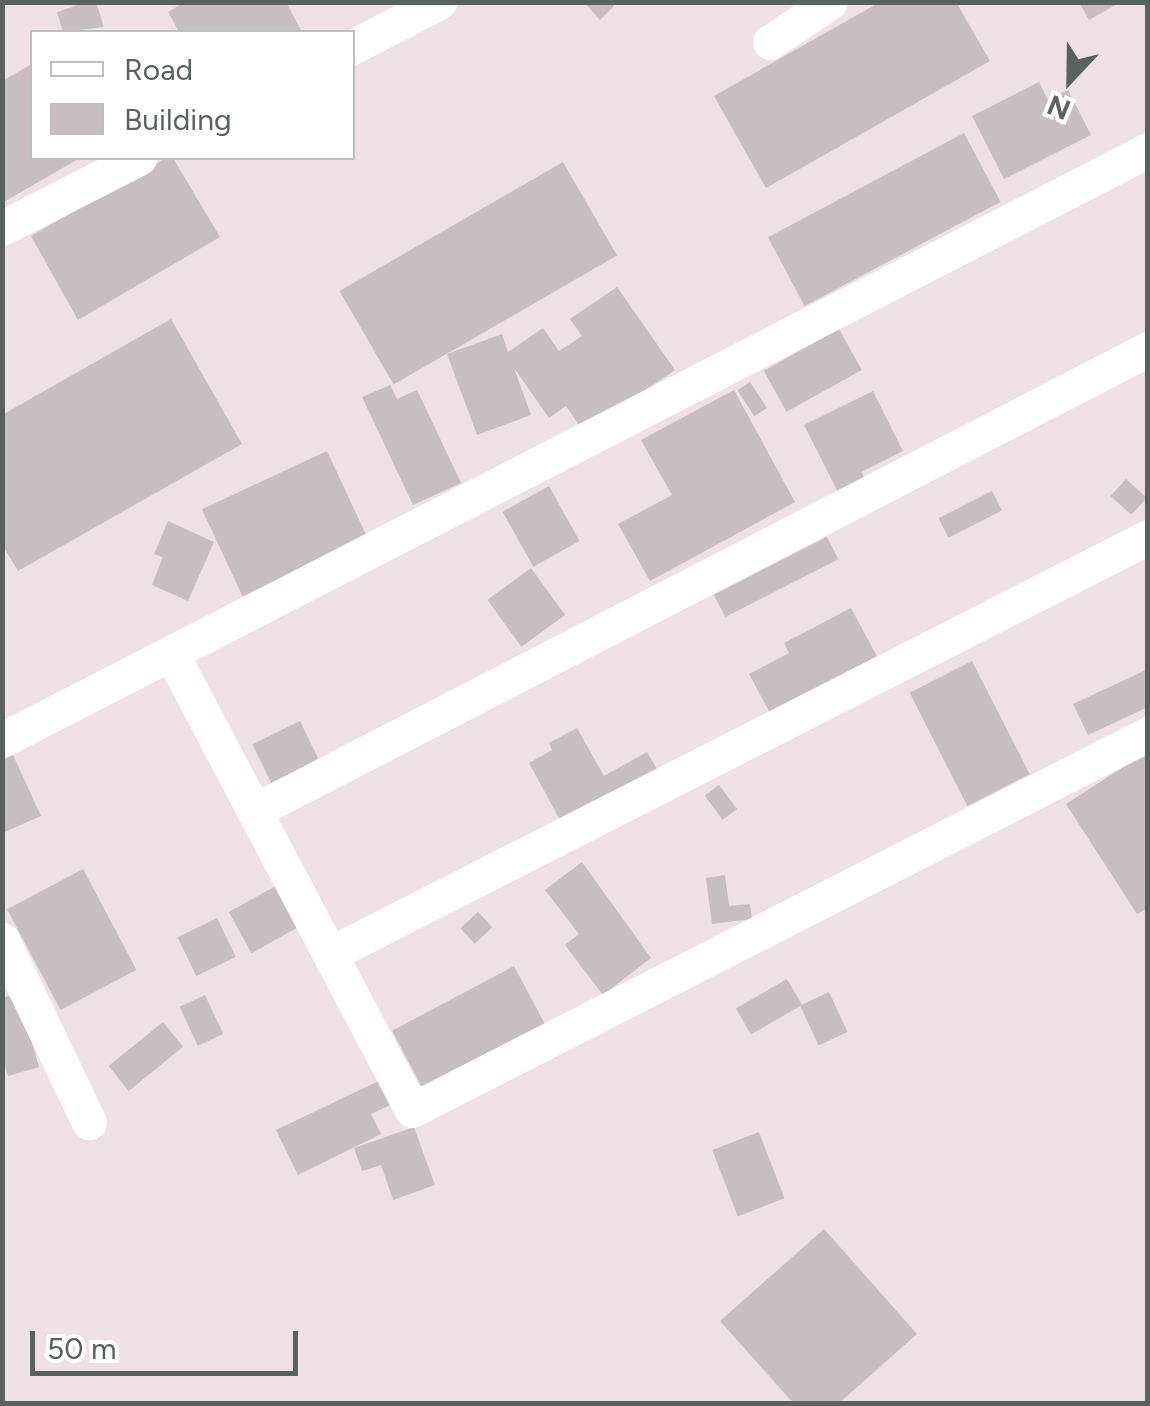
<!DOCTYPE html>
<html>
<head>
<meta charset="utf-8">
<style>
  body { margin:0 }
  #map { position:relative; width:1150px; height:1406px; overflow:hidden; background:#eee0e4; font-family:Figtree,sans-serif }
  div>[style] { position:absolute }
  .building>* { inset:0; background:#c8bdc1; transform-origin:0 0 }
  .minor>* { height:35px; margin:-17.5px; padding:0 17.5px; transform-origin:17.5px; border-radius:17.5px; background:#fff }
  span { translate:-50% -50%; white-space:nowrap; text-align:center; line-height:1.15; -webkit-text-stroke:10px #fff; paint-order:stroke }
  .frame { position:absolute; inset:0; border:5px solid #59635d; pointer-events:none }
  .legend { position:absolute; left:30px; top:30px; width:325px; height:130px; box-sizing:border-box; background:#fff; border:2px solid #bdc1be; margin:0; padding:12px 18px; list-style:none; font-size:30px; color:#59635d }
  .legend li { display:flex; align-items:center; gap:20px; height:50px }
  .legend b { width:50px; border:2px solid #bdc1be }
  .north { position:absolute; left:1020px; top:30px; width:100px; height:100px; -webkit-text-stroke:8px #fff; paint-order:stroke; rotate:202deg; font-size:28px; font-weight:700; line-height:40px; text-align:center; color:#59635d }
  .north::after { content:''; display:block; margin:auto; width:35px; height:45px; background:#59635d; clip-path:polygon(50% 0,100% 100%,50% 72%,0 100%) }
  .scale { position:absolute; left:30px; top:1331px; width:268px; height:45px; box-sizing:border-box; border:5px solid #59635d; border-top:0; padding-left:12px; font-size:30px; line-height:35px; white-space:nowrap; color:#59635d; -webkit-text-stroke:8px #fff; paint-order:stroke }
</style>
</head>
<body>
<div id="map">
  <div class="building">
    <div style="clip-path:polygon(87px 2px,96px 2px,104px 27px,63px 32px,57px 12px)"></div>
    <div style="clip-path:polygon(185px 2px,286px 2px,302px 32px,179px 32px,168px 12px)"></div>
    <div style="clip-path:polygon(584px 2px,611px 2px,614px 6px,600px 20px)"></div>
    <div style="clip-path:polygon(880px 2px,956px 2px,990px 61px,766px 188px,714px 96px)"></div>
    <div style="clip-path:polygon(1079px 2px,1121px 2px,1089px 20px)"></div>
    <div style="clip-path:polygon(32px 64px,32px 158px,80px 158px,2px 203px,2px 81px)"></div>
    <div style="clip-path:polygon(1039px 82px,1048px 100px,1068px 90px,1091px 135px,1004px 179px,972px 116px)"></div>
    <div style="left:964px;top:133px;width:78px;height:222px;rotate:62deg"></div>
    <div style="clip-path:polygon(166px 158px,173px 158px,220px 237px,78px 320px,31px 236px)"></div>
    <div style="left:563px;top:162px;width:108px;height:258px;rotate:60deg"></div>
    <div style="clip-path:polygon(617px 287px,675px 370px,584px 432px,566px 406px,549px 418px,514px 368px,531px 415px,477px 435px,447px 354px,502px 334px,508px 352px,543px 328px,559px 351px,582px 336px,570px 319px)"></div>
    <div style="clip-path:polygon(171px 319px,242px 444px,18px 571px,2px 544px,2px 415px)"></div>
    <div style="left:839px;top:329px;width:47px;height:86px;rotate:61deg"></div>
    <div style="left:750px;top:382px;width:31px;height:15px;rotate:57deg"></div>
    <div style="clip-path:polygon(390px 385px,397px 399px,417px 390px,461px 483px,413px 505px,362px 397px)"></div>
    <div style="clip-path:polygon(734px 390px,795px 502px,650px 581px,618px 524px,672px 495px,641px 440px)"></div>
    <div style="clip-path:polygon(873px 391px,903px 451px,861px 472px,866px 480px,839px 494px,804px 425px)"></div>
    <div style="left:327px;top:451px;width:96px;height:138px;rotate:65deg"></div>
    <div style="left:1126px;top:479px;width:28px;height:23px;rotate:42deg"></div>
    <div style="left:549px;top:486px;width:63px;height:53px;rotate:61deg"></div>
    <div style="left:992px;top:491px;width:22px;height:60px;rotate:63deg"></div>
    <div style="clip-path:polygon(168px 521px,214px 542px,188px 601px,152px 585px,163px 557px,154px 554px)"></div>
    <div style="left:827px;top:537px;width:25px;height:127px;rotate:63deg"></div>
    <div style="left:531px;top:568px;width:58px;height:54px;rotate:54deg"></div>
    <div style="clip-path:polygon(851px 608px,879px 660px,771px 715px,749px 674px,789px 653px,784px 643px)"></div>
    <div style="left:972px;top:661px;width:127px;height:70px;rotate:63deg"></div>
    <div style="clip-path:polygon(1148px 669px,1148px 707px,1088px 735px,1073px 704px)"></div>
    <div style="left:300px;top:721px;width:43px;height:53px;rotate:64deg"></div>
    <div style="clip-path:polygon(577px 728px,604px 776px,647px 752px,661px 776px,565px 829px,529px 763px,552px 750px,549px 743px)"></div>
    <div style="clip-path:polygon(1148px 751px,1148px 908px,1137px 914px,1066px 804px)"></div>
    <div style="clip-path:polygon(13px 755px,41px 816px,2px 833px,2px 760px)"></div>
    <div style="left:719px;top:785px;width:30px;height:18px;rotate:53deg"></div>
    <div style="clip-path:polygon(582px 862px,651px 958px,603px 995px,565px 945px,579px 934px,545px 890px)"></div>
    <div style="left:83px;top:869px;width:114px;height:86px;rotate:62deg"></div>
    <div style="clip-path:polygon(725px 875px,729px 906px,750px 904px,752px 919px,712px 924px,706px 878px)"></div>
    <div style="left:283px;top:882px;width:47px;height:62px;rotate:61deg"></div>
    <div style="left:478px;top:912px;width:21px;height:24px;rotate:47deg"></div>
    <div style="left:217px;top:918px;width:43px;height:44px;rotate:64deg"></div>
    <div style="left:514px;top:966px;width:74px;height:138px;rotate:62deg"></div>
    <div style="left:787px;top:979px;width:30px;height:59px;rotate:60deg"></div>
    <div style="left:829px;top:992px;width:44px;height:32px;rotate:65deg"></div>
    <div style="clip-path:polygon(18px 994px,39px 1067px,8px 1076px,2px 1056px,2px 998px)"></div>
    <div style="left:205px;top:995px;width:43px;height:28px;rotate:65deg"></div>
    <div style="left:163px;top:1022px;width:32px;height:70px;rotate:51deg"></div>
    <div style="clip-path:polygon(387px 1077px,399px 1101px,371px 1114px,381px 1134px,298px 1175px,276px 1130px)"></div>
    <div style="clip-path:polygon(414px 1127px,435px 1185px,393px 1200px,381px 1165px,362px 1171px,354px 1148px)"></div>
    <div style="left:759px;top:1132px;width:71px;height:50px;rotate:69deg"></div>
    <div style="clip-path:polygon(824px 1229px,917px 1334px,838px 1404px,794px 1404px,720px 1321px)"></div>
  </div>
  <div class="minor">
    <div style="left:770px;top:42px;width:72px;rotate:-33.7deg"></div>
    <div style="left:352px;top:47px;width:98px;rotate:-27.3deg"></div>
    <div style="left:2px;top:228px;width:154px;rotate:-27.1deg"></div>
    <div style="left:172px;top:655px;width:514px;rotate:62.19deg"></div>
    <div style="left:412px;top:1110px;width:826px;rotate:-27.06deg"></div>
    <div style="left:2px;top:740px;width:1289px;rotate:-27.24deg"></div>
    <div style="left:254px;top:811px;width:1006px;rotate:-27.33deg"></div>
    <div style="left:2px;top:940px;width:202px;rotate:64.5deg"></div>
    <div style="left:330px;top:954px;width:918px;rotate:-27.01deg"></div>
  </div>
  <div class="frame"></div>
  <ul class="legend">
  <li><b style="height:12px;background:#fff"></b>Road</li>
  <li><b style="height:28px;background:#c8bdc1"></b>Building</li>
  </ul>
  <div class="north">N</div>
  <div class="scale">50 m</div>
</div>
</body>
</html>
